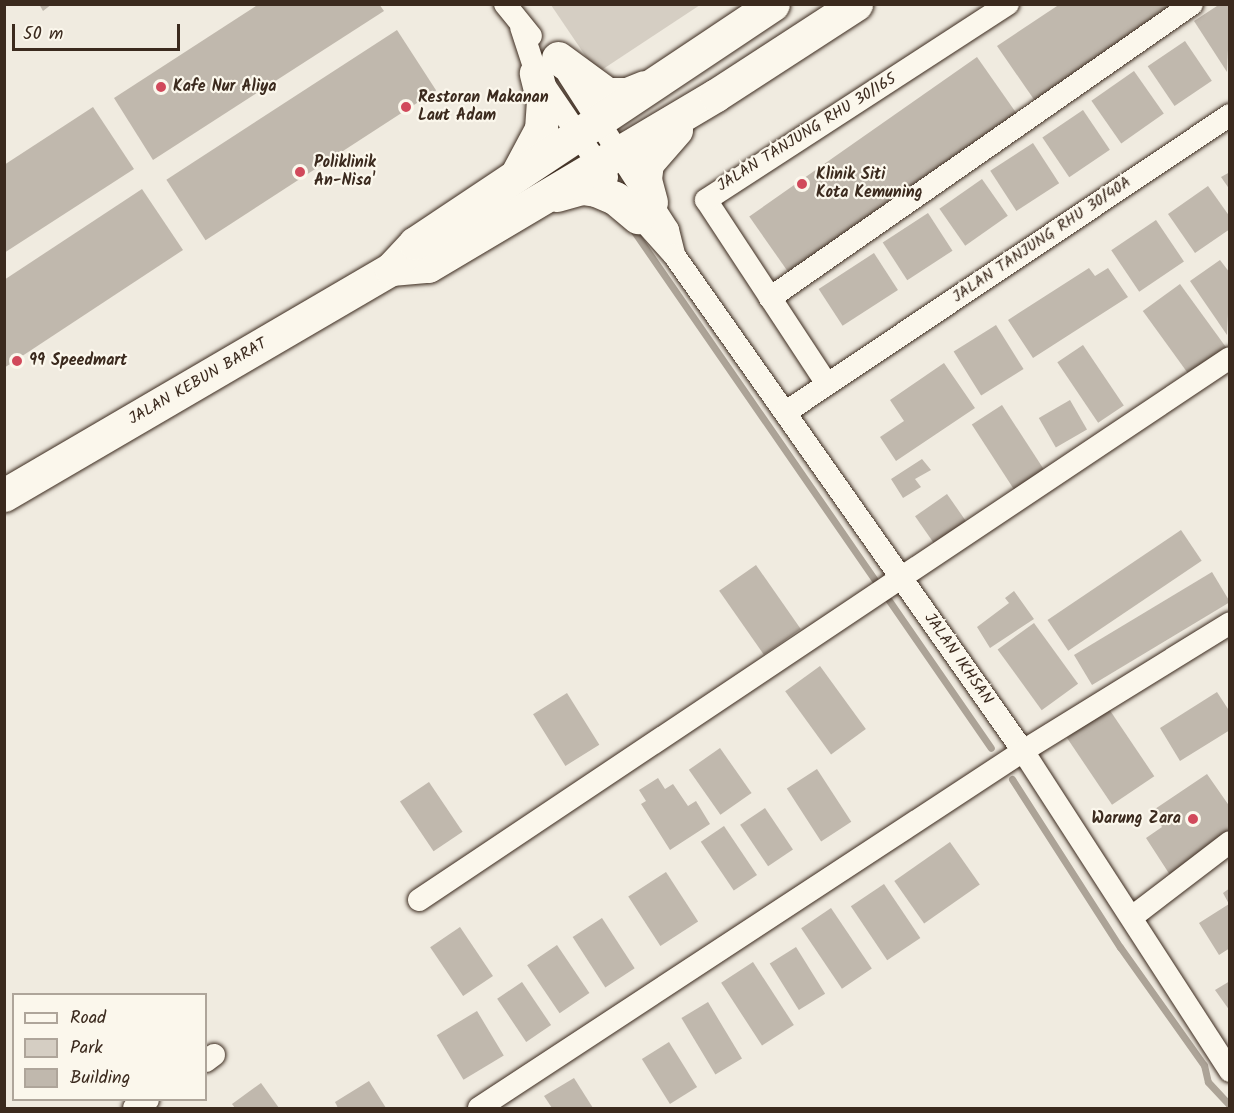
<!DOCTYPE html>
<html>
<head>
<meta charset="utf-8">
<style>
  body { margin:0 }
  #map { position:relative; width:1234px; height:1113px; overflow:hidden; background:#f0ebe0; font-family:Kalam,sans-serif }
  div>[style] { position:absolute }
  .green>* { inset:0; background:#d5cec3 }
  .stream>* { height:7px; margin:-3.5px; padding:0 3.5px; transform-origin:3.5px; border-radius:3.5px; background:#aca397 }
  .building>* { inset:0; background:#c0b8ad; transform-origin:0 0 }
  .roads { filter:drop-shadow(0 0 2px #3b2a1e) drop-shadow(0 0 2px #3b2a1e) }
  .street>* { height:22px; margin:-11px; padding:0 11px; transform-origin:11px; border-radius:11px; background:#fbf7ec }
  .secondary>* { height:33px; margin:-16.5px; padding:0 16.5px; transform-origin:16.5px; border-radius:16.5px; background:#fbf7ec }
  .dots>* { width:16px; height:16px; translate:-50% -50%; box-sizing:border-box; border:3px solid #fbf7ec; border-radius:50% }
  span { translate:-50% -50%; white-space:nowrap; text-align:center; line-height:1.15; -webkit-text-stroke:4.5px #fbf7ec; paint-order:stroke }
  .poi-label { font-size:16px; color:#3b2a1e; font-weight:700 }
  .left { translate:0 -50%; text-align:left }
  .right { translate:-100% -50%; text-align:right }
  .street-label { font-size:16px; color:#3b2a1e }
  .frame { position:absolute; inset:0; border:6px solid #3b2a1e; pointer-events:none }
  .legend { position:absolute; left:12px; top:993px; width:195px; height:108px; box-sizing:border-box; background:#fbf7ec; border:2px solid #aea59a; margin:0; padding:8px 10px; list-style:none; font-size:18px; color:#3b2a1e }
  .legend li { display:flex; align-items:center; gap:12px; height:30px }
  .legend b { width:30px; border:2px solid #aea59a }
  .scale { position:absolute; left:12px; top:24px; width:168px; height:27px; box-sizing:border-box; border:3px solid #3b2a1e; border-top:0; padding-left:8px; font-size:18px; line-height:21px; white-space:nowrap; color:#3b2a1e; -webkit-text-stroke:4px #fbf7ec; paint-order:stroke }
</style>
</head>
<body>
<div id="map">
  <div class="green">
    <div style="clip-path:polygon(551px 5px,700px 5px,597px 73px)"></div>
  </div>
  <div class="stream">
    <div style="left:631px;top:227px;width:633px;rotate:55.36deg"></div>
    <div style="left:1012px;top:779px;width:200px;rotate:57.3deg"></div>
    <div style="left:1120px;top:947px;width:145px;rotate:54.6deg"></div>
    <div style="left:1204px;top:1065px;width:17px;rotate:77deg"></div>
    <div style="left:1208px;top:1082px;width:33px;rotate:47deg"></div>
  </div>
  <div class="building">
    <div style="clip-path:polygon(39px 4px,52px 4px,43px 11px)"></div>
    <div style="clip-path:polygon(259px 4px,379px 4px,384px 11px,153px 160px,114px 98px)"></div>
    <div style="clip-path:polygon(1060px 4px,1179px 4px,1035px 101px,997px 46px)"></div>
    <div style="clip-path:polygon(1220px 4px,1230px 4px,1227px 72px,1194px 21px)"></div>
    <div style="left:397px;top:30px;width:72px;height:275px;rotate:57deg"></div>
    <div style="left:1185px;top:41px;width:48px;height:45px;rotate:56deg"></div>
    <div style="left:977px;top:57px;width:72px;height:278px;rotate:55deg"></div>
    <div style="left:1134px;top:71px;width:52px;height:52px;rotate:55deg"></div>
    <div style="clip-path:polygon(93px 107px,134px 169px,4px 253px,4px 165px)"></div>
    <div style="left:1083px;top:110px;width:48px;height:49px;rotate:56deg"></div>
    <div style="left:1033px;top:143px;width:48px;height:51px;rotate:57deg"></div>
    <div style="clip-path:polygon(1230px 172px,1230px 190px,1221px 177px)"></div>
    <div style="left:982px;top:179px;width:45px;height:52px;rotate:55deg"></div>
    <div style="clip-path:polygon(1208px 186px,1230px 217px,1230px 229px,1195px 253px,1168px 214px)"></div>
    <div style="clip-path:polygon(142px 189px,183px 250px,4px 368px,4px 280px)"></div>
    <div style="left:928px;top:213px;width:45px;height:54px;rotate:57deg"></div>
    <div style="left:1156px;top:220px;width:50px;height:54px;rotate:56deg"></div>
    <div style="left:874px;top:253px;width:44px;height:66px;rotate:57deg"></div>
    <div style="clip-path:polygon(1220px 260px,1230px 273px,1227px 335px,1190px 281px)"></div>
    <div style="clip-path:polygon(1089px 268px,1095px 276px,1108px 268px,1128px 297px,1033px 358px,1008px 320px)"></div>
    <div style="left:1180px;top:284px;width:82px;height:46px;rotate:54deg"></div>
    <div style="left:996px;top:325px;width:52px;height:50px;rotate:58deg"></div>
    <div style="left:1083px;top:345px;width:73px;height:31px;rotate:56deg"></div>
    <div style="clip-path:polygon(944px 363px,975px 408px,896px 461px,880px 437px,904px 421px,890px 400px)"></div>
    <div style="left:1070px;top:400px;width:34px;height:36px;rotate:60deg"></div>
    <div style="left:1002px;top:405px;width:79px;height:36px;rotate:57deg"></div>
    <div style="clip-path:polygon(922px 459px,931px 470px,915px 479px,921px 487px,903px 498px,891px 479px)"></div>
    <div style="left:947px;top:494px;width:35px;height:39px;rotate:55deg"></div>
    <div style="left:1181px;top:530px;width:37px;height:161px;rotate:56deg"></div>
    <div style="left:756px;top:565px;width:78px;height:45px;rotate:55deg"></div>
    <div style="left:1212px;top:572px;width:35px;height:161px;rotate:59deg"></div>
    <div style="clip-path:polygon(1014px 591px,1034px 619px,990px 648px,977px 627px,1009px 603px,1005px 598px)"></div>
    <div style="left:1034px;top:623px;width:75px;height:45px;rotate:54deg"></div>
    <div style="left:820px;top:666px;width:78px;height:43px;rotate:54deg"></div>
    <div style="clip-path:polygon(1217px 692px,1230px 712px,1230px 730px,1180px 761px,1160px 728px)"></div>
    <div style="left:567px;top:693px;width:61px;height:40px;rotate:58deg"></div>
    <div style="left:1109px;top:709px;width:81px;height:51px;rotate:56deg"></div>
    <div style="left:720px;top:748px;width:55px;height:38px;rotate:55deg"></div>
    <div style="left:817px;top:769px;width:63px;height:36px;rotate:57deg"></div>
    <div style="clip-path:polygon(1207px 774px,1230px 807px,1230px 835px,1170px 875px,1146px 838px,1162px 827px,1152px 811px)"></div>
    <div style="clip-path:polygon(658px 778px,665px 789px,673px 784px,688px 806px,696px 801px,710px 824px,670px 850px,641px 804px,646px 801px,639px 790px)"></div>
    <div style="left:429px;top:782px;width:60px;height:35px;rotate:56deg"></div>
    <div style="left:765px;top:808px;width:50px;height:30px;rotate:56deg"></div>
    <div style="left:724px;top:826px;width:59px;height:28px;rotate:56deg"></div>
    <div style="left:950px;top:842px;width:52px;height:68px;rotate:55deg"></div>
    <div style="left:666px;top:872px;width:59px;height:45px;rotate:57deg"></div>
    <div style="left:884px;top:884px;width:65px;height:40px;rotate:56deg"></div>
    <div style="clip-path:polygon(1230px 888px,1230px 948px,1219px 955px,1199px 923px,1229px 904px,1223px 893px)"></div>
    <div style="left:831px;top:908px;width:73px;height:36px;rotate:56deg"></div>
    <div style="left:602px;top:918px;width:60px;height:35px;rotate:57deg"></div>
    <div style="left:460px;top:927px;width:59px;height:36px;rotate:56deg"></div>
    <div style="left:557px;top:945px;width:58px;height:36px;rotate:56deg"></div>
    <div style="left:796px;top:947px;width:55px;height:31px;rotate:58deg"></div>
    <div style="left:753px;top:962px;width:75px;height:38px;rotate:57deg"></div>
    <div style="clip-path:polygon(1230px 981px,1230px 1011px,1215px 990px)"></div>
    <div style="left:522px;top:982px;width:52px;height:30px;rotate:56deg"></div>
    <div style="left:708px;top:1002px;width:66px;height:31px;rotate:59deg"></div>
    <div style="left:477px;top:1011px;width:52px;height:47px;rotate:59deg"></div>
    <div style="left:669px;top:1042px;width:53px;height:32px;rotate:58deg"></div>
    <div style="clip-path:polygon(574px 1078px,593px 1108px,552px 1108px,544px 1096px)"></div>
    <div style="clip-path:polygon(369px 1081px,386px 1108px,338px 1108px,335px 1102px)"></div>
    <div style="clip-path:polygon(261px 1083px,279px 1108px,235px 1108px,232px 1104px)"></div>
  </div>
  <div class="roads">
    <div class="street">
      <div style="left:505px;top:4px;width:41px;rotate:50.9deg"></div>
      <div style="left:521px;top:27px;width:48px;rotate:71.9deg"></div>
      <div style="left:536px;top:73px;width:126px;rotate:55.7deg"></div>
      <div style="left:568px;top:74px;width:185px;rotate:57.3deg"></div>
      <div style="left:668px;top:230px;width:25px;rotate:76deg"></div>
      <div style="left:629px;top:205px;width:67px;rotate:48deg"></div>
      <div style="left:674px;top:255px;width:606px;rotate:54.87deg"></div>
      <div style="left:1023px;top:751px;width:381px;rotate:57.1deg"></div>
      <div style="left:770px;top:298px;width:514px;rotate:-34.86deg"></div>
      <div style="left:827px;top:384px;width:220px;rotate:-123.3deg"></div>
      <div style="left:706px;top:200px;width:360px;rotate:-33deg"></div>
      <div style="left:786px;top:412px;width:534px;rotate:-33.78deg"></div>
      <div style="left:419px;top:900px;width:975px;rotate:-33.76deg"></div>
      <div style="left:1132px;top:917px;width:123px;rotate:-37.4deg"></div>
      <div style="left:206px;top:1061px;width:10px;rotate:-37deg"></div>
      <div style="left:134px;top:1108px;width:16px;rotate:-30deg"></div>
      <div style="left:479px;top:1108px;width:651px;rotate:-33.27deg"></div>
      <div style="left:1023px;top:751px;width:243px;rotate:-31.7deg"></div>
    </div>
    <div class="secondary">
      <div style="left:558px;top:58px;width:61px;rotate:36.3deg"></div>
      <div style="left:607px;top:94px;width:20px"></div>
      <div style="left:627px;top:94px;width:18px;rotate:-22deg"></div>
      <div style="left:518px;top:172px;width:49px;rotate:-61.9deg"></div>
      <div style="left:541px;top:129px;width:27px;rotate:-86deg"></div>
      <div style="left:543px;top:102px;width:30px;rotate:-104deg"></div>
      <div style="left:557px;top:195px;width:26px;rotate:-16deg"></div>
      <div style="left:582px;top:188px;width:14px;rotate:8deg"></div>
      <div style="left:596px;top:190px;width:21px;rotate:23deg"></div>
      <div style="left:615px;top:198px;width:30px;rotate:40deg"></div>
      <div style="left:651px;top:202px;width:24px;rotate:-105deg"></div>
      <div style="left:645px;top:179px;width:16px;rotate:-83deg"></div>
      <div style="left:647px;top:163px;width:44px;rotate:-48.7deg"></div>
      <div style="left:391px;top:269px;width:37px;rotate:-5deg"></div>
      <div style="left:428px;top:266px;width:335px;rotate:-30.7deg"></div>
      <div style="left:716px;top:95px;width:167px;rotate:-33deg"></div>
      <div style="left:4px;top:495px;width:448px;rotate:-30.3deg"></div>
      <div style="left:391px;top:269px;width:35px;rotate:-47deg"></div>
      <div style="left:415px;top:243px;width:430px;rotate:-33.7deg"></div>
    </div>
  </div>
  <div class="dots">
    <div style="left:161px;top:87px;background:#d1495b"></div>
    <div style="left:406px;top:107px;background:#d1495b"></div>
    <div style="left:300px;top:172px;background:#d1495b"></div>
    <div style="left:802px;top:184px;background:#d1495b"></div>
    <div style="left:17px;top:361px;background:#d1495b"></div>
    <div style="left:1193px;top:819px;background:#d1495b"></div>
  </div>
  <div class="poi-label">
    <span class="left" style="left:173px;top:87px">Kafe Nur Aliya</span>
    <span class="left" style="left:418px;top:107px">Restoran Makanan<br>Laut Adam</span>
    <span class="left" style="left:314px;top:172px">Poliklinik<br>An-Nisa'</span>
    <span class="left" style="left:816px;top:184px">Klinik Siti<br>Kota Kemuning</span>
    <span class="left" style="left:29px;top:361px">99 Speedmart</span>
    <span class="right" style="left:1181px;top:819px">Warung Zara</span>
  </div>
  <div class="street-label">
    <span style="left:807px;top:133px;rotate:-32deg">JALAN TANJUNG RHU 30/165</span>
    <span style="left:1042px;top:240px;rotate:-34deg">JALAN TANJUNG RHU 30/40A</span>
    <span style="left:198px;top:382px;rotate:-30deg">JALAN KEBUN BARAT</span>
    <span style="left:958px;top:659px;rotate:55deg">JALAN IKHSAN</span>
  </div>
  <div class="frame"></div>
  <ul class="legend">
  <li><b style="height:8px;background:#fbf7ec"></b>Road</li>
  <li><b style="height:16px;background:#d5cec3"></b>Park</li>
  <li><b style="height:16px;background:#c0b8ad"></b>Building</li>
  </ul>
  <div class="scale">50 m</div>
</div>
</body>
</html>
